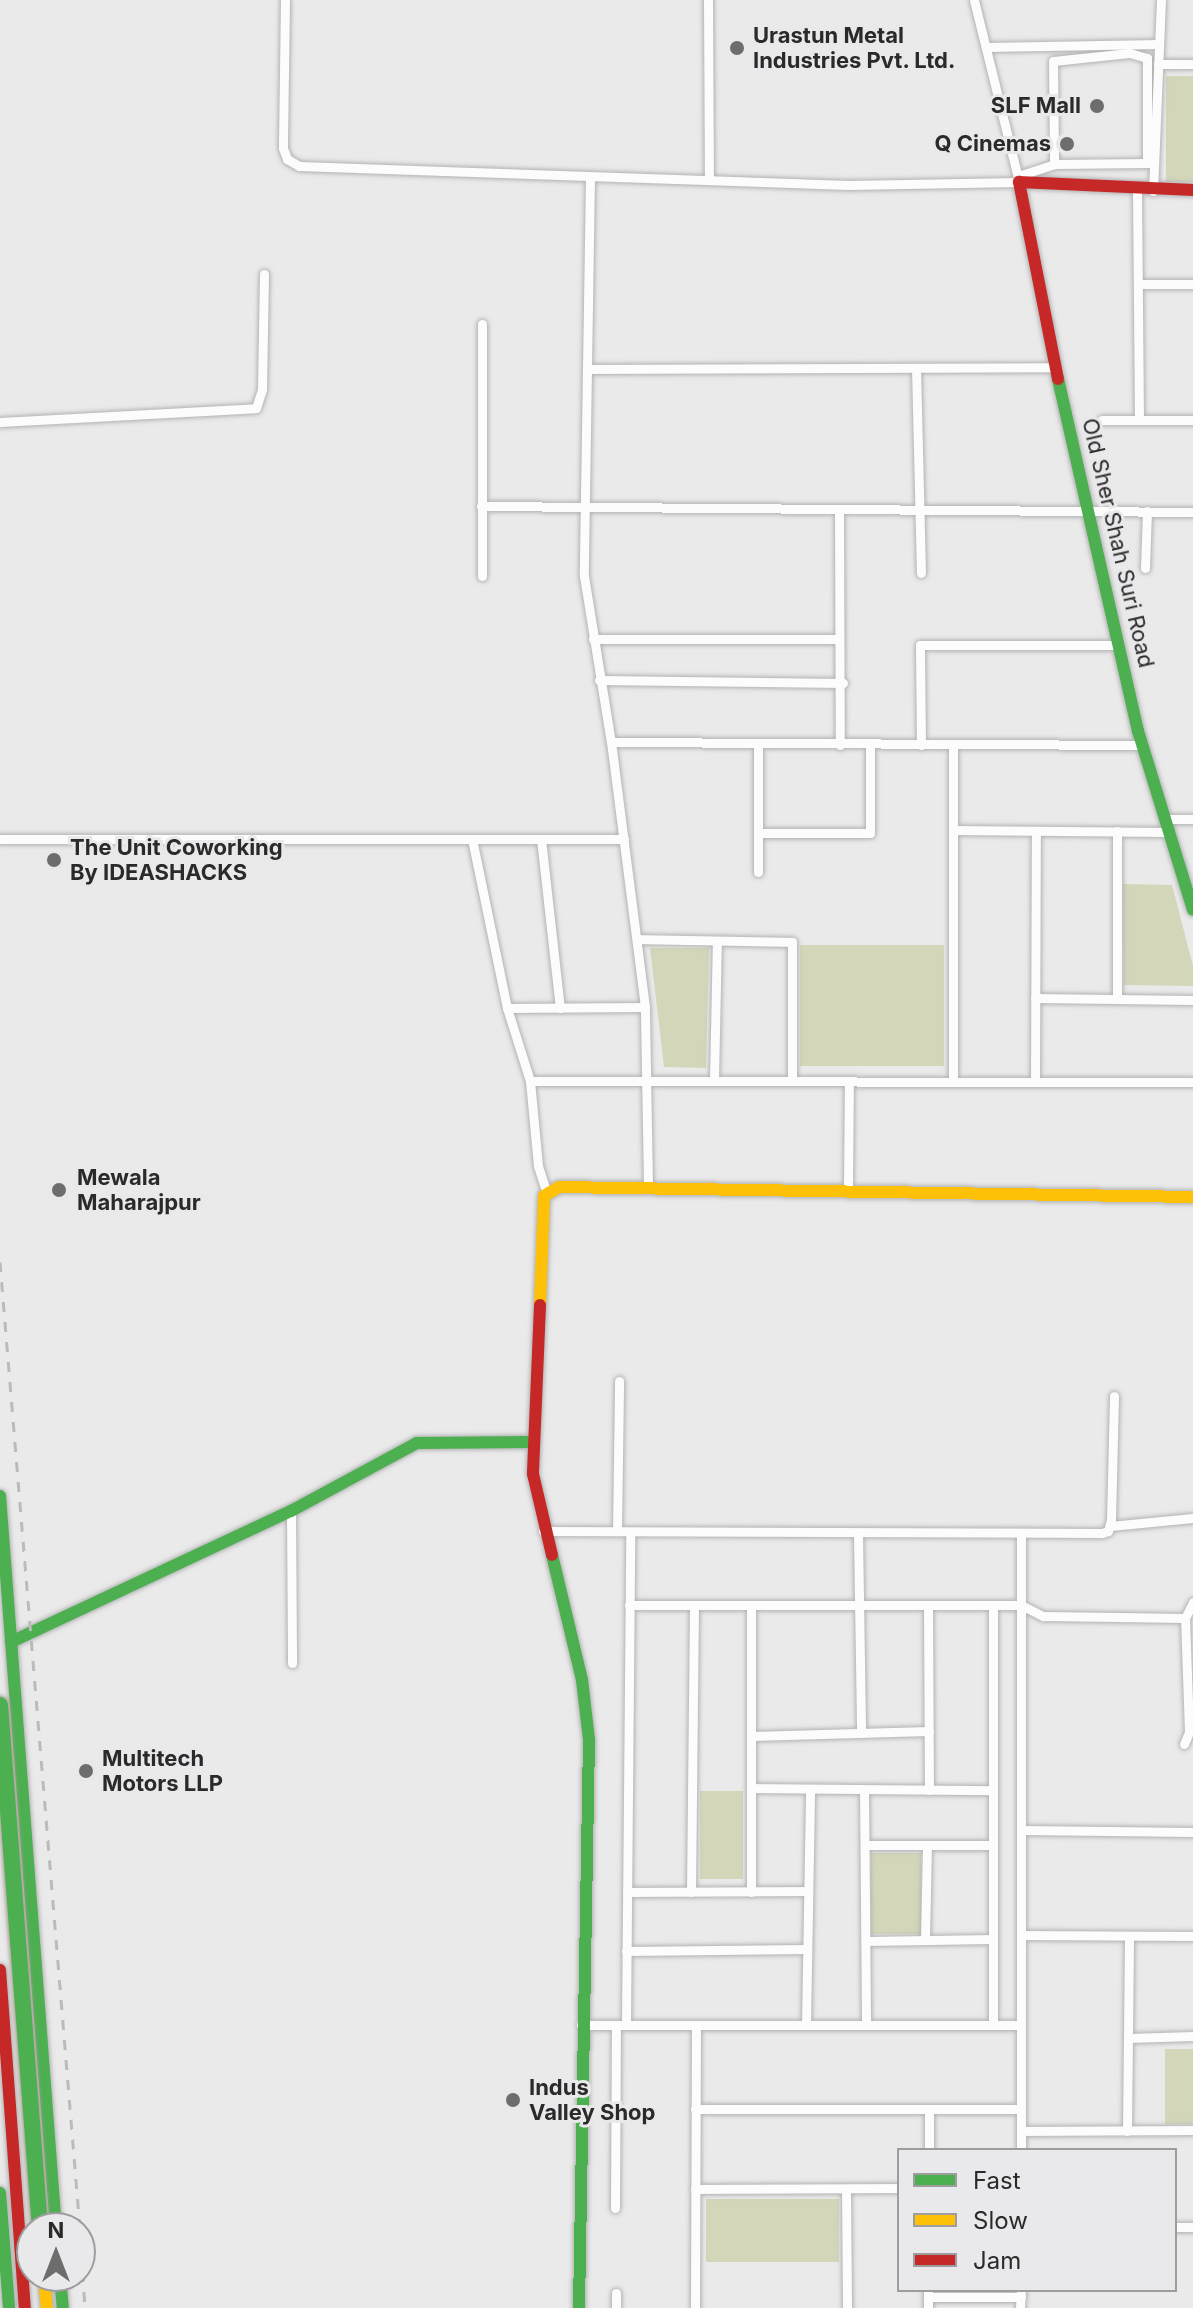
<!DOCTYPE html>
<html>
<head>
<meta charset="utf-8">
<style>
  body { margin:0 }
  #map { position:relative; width:1193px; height:2308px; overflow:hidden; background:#eaeaea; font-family:Inter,sans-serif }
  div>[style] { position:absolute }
  .green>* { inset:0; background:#d4d6b9; transform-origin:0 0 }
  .roads { filter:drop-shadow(0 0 2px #b3b3b3) drop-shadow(0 0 2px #b3b3b3) }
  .street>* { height:9px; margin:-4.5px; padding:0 4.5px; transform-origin:4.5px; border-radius:4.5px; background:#fcfcfc }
  .fast>* { height:12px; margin:-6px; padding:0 6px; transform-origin:6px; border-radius:6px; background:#4caf50 }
  .slow>* { height:12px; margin:-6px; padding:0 6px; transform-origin:6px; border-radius:6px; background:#ffc107 }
  .jam>* { height:12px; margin:-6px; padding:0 6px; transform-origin:6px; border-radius:6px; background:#c62828 }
  .rail>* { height:3px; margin-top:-1.5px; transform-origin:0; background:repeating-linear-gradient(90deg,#bbbbbc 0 10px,transparent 0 20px) }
  .bridges { filter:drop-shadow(0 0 2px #a59f93) drop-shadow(0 0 2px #a59f93) }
  .fast-bridge>* { height:16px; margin:-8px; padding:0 8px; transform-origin:8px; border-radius:8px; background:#4caf50 }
  .dots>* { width:22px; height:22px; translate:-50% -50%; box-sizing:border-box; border:4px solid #e9e9eb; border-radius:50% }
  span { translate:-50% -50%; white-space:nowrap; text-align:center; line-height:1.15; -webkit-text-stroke:6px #e9e9eb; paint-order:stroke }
  .poi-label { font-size:22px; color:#2a2a2b; font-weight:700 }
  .left { translate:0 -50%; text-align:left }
  .right { translate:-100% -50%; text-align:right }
  .street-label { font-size:22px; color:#2a2a2b }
  .legend { position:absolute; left:897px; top:2148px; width:280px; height:144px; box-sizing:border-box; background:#e9e9eb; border:2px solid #9d9d9e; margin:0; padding:10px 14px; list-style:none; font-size:24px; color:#2a2a2b }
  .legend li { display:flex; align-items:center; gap:16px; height:40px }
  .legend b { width:40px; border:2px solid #9d9d9e }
  .north { position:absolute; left:16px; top:2212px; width:80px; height:80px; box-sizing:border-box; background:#e9e9eb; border:2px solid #9d9d9e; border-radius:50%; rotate:0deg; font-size:22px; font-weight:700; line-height:32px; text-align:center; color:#2a2a2b }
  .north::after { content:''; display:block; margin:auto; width:28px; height:36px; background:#6d6d6e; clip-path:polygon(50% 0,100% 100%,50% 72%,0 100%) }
</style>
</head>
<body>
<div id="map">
  <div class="green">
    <div style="left:1166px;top:76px;width:27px;height:106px"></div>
    <div style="clip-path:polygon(1123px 884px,1172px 885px,1193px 966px,1193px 986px,1124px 985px)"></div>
    <div style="left:800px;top:945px;width:144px;height:121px"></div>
    <div style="clip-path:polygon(650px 948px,709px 948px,706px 1068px,664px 1067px)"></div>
    <div style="left:700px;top:1791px;width:43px;height:88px"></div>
    <div style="left:871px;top:1853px;width:50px;height:81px"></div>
    <div style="left:1193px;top:2049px;width:75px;height:28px;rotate:90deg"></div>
    <div style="left:706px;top:2199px;width:133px;height:63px"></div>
  </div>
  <div class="roads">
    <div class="street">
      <div style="left:285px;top:0;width:148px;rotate:90.8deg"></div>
      <div style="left:283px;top:148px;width:12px;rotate:70deg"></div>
      <div style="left:287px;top:159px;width:14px;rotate:30deg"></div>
      <div style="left:299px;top:166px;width:550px;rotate:1.98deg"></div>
      <div style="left:849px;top:185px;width:170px;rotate:-1deg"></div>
      <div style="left:1019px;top:182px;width:187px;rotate:-103.9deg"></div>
      <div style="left:708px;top:0;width:179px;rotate:89.7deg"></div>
      <div style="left:987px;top:47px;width:172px;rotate:-1deg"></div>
      <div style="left:1158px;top:64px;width:35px"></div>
      <div style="left:1018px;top:176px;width:38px;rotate:-18deg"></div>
      <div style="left:1054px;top:164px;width:93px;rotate:-0.6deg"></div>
      <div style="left:1147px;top:163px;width:105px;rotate:-90deg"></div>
      <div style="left:1147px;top:58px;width:19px;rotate:-164deg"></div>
      <div style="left:1129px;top:53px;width:76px;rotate:174deg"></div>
      <div style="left:1053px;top:61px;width:103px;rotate:89.4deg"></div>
      <div style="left:590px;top:177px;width:399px;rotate:90.9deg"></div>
      <div style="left:584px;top:576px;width:168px;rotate:80.8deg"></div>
      <div style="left:1137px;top:191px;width:229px;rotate:89.5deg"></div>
      <div style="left:1153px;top:191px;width:191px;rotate:-87.6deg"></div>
      <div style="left:1139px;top:284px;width:54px"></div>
      <div style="left:482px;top:324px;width:252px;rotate:90deg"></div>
      <div style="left:916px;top:368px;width:205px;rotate:88.6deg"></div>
      <div style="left:588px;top:369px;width:468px;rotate:-0.2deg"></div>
      <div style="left:1102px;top:420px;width:91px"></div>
      <div style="left:0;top:422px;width:256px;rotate:-3.1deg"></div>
      <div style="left:256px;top:408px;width:20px;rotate:-72deg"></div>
      <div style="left:262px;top:389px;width:115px;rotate:-89deg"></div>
      <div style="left:481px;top:506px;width:712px;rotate:0.48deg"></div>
      <div style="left:839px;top:509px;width:236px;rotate:89.8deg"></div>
      <div style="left:1145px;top:568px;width:57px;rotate:-88deg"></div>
      <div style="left:593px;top:639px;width:246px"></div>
      <div style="left:599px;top:680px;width:244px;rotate:0.7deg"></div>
      <div style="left:758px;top:745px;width:127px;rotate:90deg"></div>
      <div style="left:921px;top:745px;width:100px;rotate:-90.6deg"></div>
      <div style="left:920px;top:645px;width:199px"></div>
      <div style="left:1165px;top:819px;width:28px"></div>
      <div style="left:953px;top:830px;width:215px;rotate:0.5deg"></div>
      <div style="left:1117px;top:831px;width:168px;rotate:90deg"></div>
      <div style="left:758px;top:833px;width:112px"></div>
      <div style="left:870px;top:833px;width:88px;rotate:-90deg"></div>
      <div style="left:0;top:839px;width:624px"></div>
      <div style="left:472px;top:839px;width:173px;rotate:78.3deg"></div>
      <div style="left:507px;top:1008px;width:77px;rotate:72.5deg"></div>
      <div style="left:530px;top:1081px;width:85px;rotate:84.6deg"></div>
      <div style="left:538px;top:1166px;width:28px;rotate:72deg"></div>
      <div style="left:541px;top:839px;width:170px;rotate:83.6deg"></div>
      <div style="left:637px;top:939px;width:155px;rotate:1.1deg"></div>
      <div style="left:792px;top:942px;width:139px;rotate:90deg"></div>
      <div style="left:1035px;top:998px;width:158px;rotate:0.7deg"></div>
      <div style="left:507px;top:1008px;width:138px;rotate:-0.4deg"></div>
      <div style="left:714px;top:1080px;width:139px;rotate:-88.8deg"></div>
      <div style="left:530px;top:1081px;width:663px;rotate:0.09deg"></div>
      <div style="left:953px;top:1081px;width:336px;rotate:-90deg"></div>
      <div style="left:1035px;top:1082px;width:251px;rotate:-89.8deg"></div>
      <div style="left:648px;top:1185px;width:178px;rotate:-91deg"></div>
      <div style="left:645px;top:1007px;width:267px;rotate:-97.3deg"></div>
      <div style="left:611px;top:742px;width:532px;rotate:0.32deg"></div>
      <div style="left:848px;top:1187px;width:106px;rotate:-89.5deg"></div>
      <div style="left:291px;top:1511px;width:152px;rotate:89.6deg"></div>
      <div style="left:1110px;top:1526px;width:83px;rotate:-5.5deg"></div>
      <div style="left:543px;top:1531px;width:559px;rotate:0.2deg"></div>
      <div style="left:1102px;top:1533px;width:6px;rotate:-18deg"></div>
      <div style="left:1108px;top:1531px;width:11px;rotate:-75deg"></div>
      <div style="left:1111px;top:1520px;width:124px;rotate:-88.6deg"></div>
      <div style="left:617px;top:1531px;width:150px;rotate:-89.2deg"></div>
      <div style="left:858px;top:1534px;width:199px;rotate:89.1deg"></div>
      <div style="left:1021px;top:1534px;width:616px;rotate:90deg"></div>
      <div style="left:629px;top:1605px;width:392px"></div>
      <div style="left:1021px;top:1605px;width:25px;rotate:27deg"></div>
      <div style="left:1043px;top:1616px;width:142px;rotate:0.8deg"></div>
      <div style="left:751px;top:1605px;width:287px;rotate:90deg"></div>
      <div style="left:928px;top:1605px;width:185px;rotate:89.7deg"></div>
      <div style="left:751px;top:1736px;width:178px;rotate:-1.6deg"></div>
      <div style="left:1184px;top:1744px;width:13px;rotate:-67deg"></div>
      <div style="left:1189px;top:1732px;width:114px;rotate:-92deg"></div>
      <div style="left:1185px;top:1618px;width:18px;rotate:-63deg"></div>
      <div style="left:751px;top:1788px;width:242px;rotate:0.5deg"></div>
      <div style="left:864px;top:1789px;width:236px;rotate:89.5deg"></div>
      <div style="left:1022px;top:1830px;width:171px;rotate:0.7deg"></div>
      <div style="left:865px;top:1845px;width:128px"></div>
      <div style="left:627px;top:1892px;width:181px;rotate:-0.3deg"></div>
      <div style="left:691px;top:1892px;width:287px;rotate:-89.4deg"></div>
      <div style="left:1022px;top:1935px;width:171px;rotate:0.3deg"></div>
      <div style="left:925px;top:1940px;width:95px;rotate:-88.8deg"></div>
      <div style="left:866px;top:1941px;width:127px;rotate:-0.9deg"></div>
      <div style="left:626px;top:1951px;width:181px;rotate:-0.6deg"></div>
      <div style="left:581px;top:2025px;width:440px"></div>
      <div style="left:626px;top:2025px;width:493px;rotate:-89.5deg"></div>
      <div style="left:806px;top:2025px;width:236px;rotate:-89deg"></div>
      <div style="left:993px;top:2025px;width:420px;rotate:-90deg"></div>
      <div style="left:1128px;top:2038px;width:65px;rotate:-1.8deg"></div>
      <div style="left:695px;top:2109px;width:326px"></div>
      <div style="left:1021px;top:2131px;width:172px;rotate:-0.3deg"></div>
      <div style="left:1127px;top:2131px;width:195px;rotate:-89.4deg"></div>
      <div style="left:929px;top:2150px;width:41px;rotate:-90deg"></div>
      <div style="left:695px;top:2189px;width:204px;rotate:-0.3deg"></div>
      <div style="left:846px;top:2189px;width:119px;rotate:89.5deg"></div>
      <div style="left:615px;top:2208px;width:183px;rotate:-89.7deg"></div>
      <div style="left:1175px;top:2227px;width:18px"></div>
      <div style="left:928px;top:2297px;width:93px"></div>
      <div style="left:616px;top:2308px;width:15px;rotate:-90deg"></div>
      <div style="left:695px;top:2308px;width:283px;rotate:-89.8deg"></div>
      <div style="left:928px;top:2308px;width:18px;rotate:-90deg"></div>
      <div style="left:1020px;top:2308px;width:18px;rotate:-87deg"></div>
    </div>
    <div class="fast">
      <div style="left:1058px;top:379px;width:361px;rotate:77.2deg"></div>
      <div style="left:1138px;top:731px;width:187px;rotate:72.9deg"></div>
      <div style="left:0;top:1496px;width:734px;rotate:85.63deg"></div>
      <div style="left:552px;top:1555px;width:129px;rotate:76.5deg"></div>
      <div style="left:582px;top:1680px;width:60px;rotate:83.3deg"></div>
      <div style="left:589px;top:1740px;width:568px;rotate:91.01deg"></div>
      <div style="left:11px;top:1642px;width:309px;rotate:-25.1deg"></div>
      <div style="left:291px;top:1511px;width:143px;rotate:-28.4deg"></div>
      <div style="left:417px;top:1443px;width:114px;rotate:-0.5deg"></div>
      <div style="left:0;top:2193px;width:115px;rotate:85.5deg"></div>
      <div style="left:60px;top:2276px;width:32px;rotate:85deg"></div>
    </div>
    <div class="slow">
      <div style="left:540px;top:1305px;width:109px;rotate:-87.9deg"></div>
      <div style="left:544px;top:1196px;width:17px;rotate:-31deg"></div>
      <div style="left:559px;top:1187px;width:634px;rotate:0.9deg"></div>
      <div style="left:44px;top:2276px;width:32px;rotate:85deg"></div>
    </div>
    <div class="jam">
      <div style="left:1058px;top:379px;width:201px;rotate:-101.2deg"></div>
      <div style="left:1019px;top:182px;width:174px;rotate:2.6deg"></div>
      <div style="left:540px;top:1305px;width:169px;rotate:92.4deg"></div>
      <div style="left:533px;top:1474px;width:83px;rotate:76.8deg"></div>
      <div style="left:0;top:1970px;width:339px;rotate:85.8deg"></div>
    </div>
  </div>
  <div class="rail">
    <div style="left:0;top:1262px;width:969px;rotate:85.27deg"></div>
    <div style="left:80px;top:2232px;width:76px;rotate:86.2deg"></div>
  </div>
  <div class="bridges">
    <div class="fast-bridge">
      <div style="left:0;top:1705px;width:525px;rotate:85.63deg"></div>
    </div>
  </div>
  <div class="dots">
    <div style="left:737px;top:48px;background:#6d6d6e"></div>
    <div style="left:1097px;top:106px;background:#6d6d6e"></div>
    <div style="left:1067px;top:144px;background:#6d6d6e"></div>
    <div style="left:54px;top:860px;background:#6d6d6e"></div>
    <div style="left:59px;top:1190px;background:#6d6d6e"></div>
    <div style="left:86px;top:1771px;background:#6d6d6e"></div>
    <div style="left:513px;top:2100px;background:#6d6d6e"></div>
  </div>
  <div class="poi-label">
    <span class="left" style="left:753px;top:48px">Urastun Metal<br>Industries Pvt. Ltd.</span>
    <span class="right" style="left:1081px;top:106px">SLF Mall</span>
    <span class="right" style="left:1051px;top:144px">Q Cinemas</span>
    <span class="left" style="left:70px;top:860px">The Unit Coworking<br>By IDEASHACKS</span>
    <span class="left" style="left:77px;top:1190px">Mewala<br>Maharajpur</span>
    <span class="left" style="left:102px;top:1771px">Multitech<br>Motors LLP</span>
    <span class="left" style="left:529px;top:2100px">Indus<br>Valley Shop</span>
  </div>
  <div class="street-label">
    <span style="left:1118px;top:543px;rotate:77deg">Old Sher Shah Suri Road</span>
  </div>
  <ul class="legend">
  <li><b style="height:10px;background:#4caf50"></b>Fast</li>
  <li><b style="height:10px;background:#ffc107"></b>Slow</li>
  <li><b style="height:10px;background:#c62828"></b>Jam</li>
  </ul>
  <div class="north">N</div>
</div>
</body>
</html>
